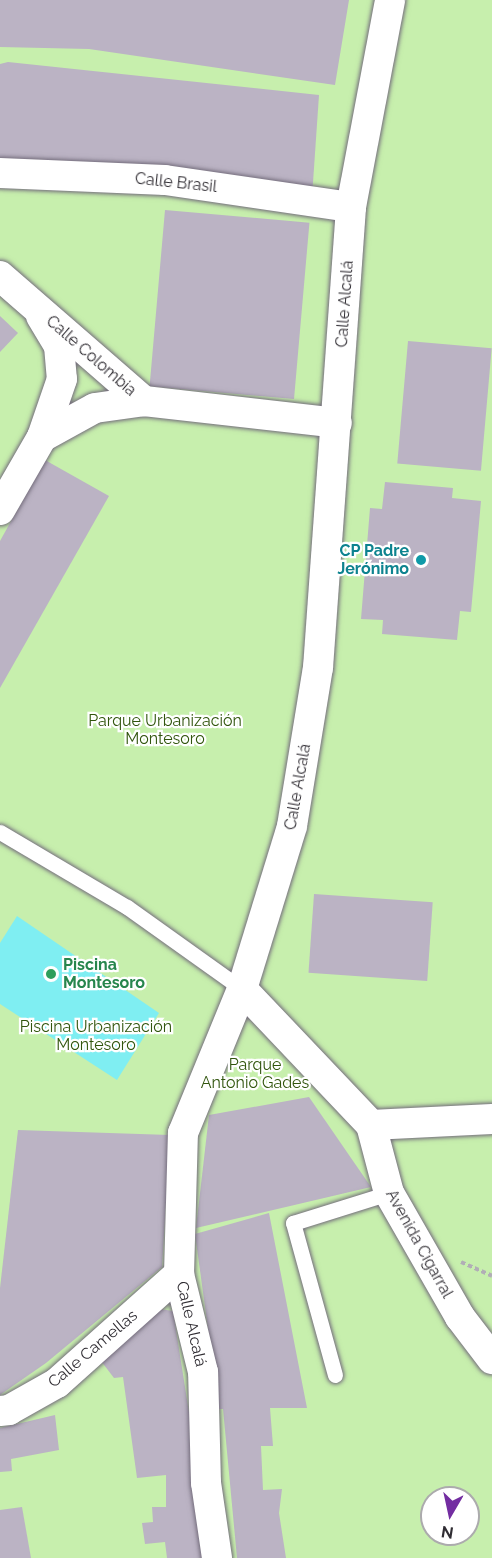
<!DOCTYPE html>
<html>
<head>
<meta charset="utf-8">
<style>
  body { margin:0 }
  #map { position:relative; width:492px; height:1558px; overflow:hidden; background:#f8f4fe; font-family:Raleway,sans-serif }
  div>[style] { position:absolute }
  .green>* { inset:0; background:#c7efad }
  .water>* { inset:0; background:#7feef2 }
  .building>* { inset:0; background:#bbb3c4; transform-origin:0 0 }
  .path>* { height:4px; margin-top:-2px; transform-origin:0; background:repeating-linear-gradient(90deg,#b1aeb6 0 4.5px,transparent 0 7.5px) }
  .roads { filter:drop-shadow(0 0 2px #746d7c) drop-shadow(0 0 2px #746d7c) }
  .lane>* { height:15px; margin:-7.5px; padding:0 7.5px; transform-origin:7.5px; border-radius:7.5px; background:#fff }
  .street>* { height:30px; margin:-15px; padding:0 15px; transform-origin:15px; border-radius:15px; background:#fff }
  .dots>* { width:16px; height:16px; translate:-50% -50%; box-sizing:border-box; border:3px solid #fff; border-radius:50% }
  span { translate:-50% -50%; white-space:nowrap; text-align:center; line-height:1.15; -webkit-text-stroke:4.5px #fff; paint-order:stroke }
  .street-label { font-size:16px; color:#302d33 }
  .culture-label { font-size:16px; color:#0d838f; font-weight:700 }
  .right { translate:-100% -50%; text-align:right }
  .park-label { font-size:16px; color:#31550d }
  .leisure-label { font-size:16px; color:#27864d; font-weight:700 }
  .left { translate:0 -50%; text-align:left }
  .north { position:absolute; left:420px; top:1486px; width:60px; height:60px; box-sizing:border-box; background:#fff; border:2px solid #acabad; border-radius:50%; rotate:189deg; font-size:16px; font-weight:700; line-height:24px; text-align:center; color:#302d33 }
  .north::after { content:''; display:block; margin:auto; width:21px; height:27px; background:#732da1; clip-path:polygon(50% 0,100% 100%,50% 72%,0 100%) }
</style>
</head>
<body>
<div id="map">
  <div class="green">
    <div style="clip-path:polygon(evenodd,0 0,492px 0,492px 1558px,0 1558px,0 0,432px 1498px,468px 1498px,468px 1534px,432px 1534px,432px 1498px)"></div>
  </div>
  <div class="water">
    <div style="clip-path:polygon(17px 916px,159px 1013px,117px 1080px,0 1004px,0 943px)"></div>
  </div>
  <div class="building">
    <div style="clip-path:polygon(0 0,349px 0,335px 85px,89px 49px,0 47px)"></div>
    <div style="clip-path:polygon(8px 62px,319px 95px,312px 197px,0 163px,0 64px)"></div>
    <div style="left:165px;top:210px;width:145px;height:177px;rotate:5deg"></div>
    <div style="clip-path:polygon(0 316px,18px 333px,0 352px)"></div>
    <div style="left:408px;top:341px;width:84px;height:123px;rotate:5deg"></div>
    <div style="clip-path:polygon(45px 460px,109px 496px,0 688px,0 541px)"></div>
    <div style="clip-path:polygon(385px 482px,453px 488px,452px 498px,481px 501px,471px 612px,460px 611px,457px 640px,382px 634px,383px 620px,361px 619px,370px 508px,382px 509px)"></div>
    <div style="left:314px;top:894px;width:119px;height:79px;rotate:4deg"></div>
    <div style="clip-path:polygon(309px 1097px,371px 1187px,196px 1228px,209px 1115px)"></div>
    <div style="clip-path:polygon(18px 1130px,170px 1135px,162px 1267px,46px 1363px,0 1395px,0 1288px)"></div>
    <div style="clip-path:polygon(269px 1213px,307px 1408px,270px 1408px,273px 1446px,261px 1446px,263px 1490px,282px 1489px,279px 1513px,286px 1558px,237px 1558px,223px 1409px,219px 1409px,195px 1234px)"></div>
    <div style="clip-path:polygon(160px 1309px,173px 1311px,212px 1558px,167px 1558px,165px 1542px,145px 1544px,142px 1523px,153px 1522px,152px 1507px,166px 1507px,166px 1475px,137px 1478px,123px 1377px,114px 1378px,101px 1361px)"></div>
    <div style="clip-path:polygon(55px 1415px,59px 1450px,11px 1459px,12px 1471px,0 1472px,0 1428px)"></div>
    <div style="clip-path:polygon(22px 1507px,31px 1558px,0 1558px,0 1510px)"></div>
  </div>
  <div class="path">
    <div style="left:461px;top:1262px;width:34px;rotate:24deg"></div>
  </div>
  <div class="roads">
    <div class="lane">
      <div style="left:0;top:832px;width:147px;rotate:30.6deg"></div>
      <div style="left:127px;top:907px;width:141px;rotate:35.5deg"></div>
      <div style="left:335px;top:1375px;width:158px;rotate:-105.4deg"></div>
      <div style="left:293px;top:1223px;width:101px;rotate:-17.4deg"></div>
    </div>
    <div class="street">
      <div style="left:0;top:173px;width:165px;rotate:2.4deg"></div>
      <div style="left:165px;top:180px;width:188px;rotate:8.3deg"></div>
      <div style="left:0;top:276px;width:191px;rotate:41deg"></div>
      <div style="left:144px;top:401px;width:194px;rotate:6.5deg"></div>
      <div style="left:41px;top:316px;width:35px;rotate:59deg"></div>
      <div style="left:59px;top:346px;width:33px;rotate:85deg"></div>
      <div style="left:62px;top:379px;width:61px;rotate:109deg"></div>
      <div style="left:0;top:510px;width:84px;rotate:-60.1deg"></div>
      <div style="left:42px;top:437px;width:60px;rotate:-28.7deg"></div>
      <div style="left:95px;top:408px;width:49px;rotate:-8.1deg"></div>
      <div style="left:242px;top:989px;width:187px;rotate:46.5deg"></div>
      <div style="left:371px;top:1125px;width:70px;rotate:75.2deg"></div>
      <div style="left:389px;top:1193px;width:143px;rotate:60.2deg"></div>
      <div style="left:460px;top:1317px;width:53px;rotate:52.7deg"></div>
      <div style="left:371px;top:1125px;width:121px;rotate:-2.8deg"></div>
      <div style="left:0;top:1411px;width:9px;rotate:-6deg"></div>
      <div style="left:9px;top:1410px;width:55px;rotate:-29.4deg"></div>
      <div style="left:57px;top:1383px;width:164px;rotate:-41.8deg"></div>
      <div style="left:217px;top:1558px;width:76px;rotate:-98.3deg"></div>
      <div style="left:206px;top:1483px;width:111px;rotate:-91.5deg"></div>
      <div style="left:203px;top:1372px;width:101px;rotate:-103.8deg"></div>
      <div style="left:179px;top:1274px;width:141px;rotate:-88.4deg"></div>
      <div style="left:183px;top:1133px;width:156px;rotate:-67.7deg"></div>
      <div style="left:242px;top:989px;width:170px;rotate:-72.9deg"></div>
      <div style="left:292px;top:826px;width:160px;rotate:-80.7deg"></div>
      <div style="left:318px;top:668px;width:462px;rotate:-85.9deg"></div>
      <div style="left:351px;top:207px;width:211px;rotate:-79.3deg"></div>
    </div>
  </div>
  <div class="dots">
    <div style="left:421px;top:560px;background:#0f9aa8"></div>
    <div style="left:51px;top:974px;background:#2e9e5b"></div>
  </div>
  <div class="street-label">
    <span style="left:176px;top:183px;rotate:6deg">Calle Brasil</span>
    <span style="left:345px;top:304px;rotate:-86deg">Calle Alcalá</span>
    <span style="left:91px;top:356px;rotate:41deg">Calle Colombia</span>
    <span style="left:298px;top:787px;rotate:-80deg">Calle Alcalá</span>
    <span style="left:419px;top:1244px;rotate:61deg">Avenida Cigarral</span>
    <span style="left:191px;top:1324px;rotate:77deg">Calle Alcalá</span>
    <span style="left:93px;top:1349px;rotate:-40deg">Calle Camellas</span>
  </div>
  <div class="culture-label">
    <span class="right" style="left:409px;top:560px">CP Padre<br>Jerónimo</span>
  </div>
  <div class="park-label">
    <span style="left:165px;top:730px">Parque Urbanización<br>Montesoro</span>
    <span style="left:96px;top:1036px">Piscina Urbanización<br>Montesoro</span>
    <span style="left:255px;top:1074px">Parque<br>Antonio Gades</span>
  </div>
  <div class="leisure-label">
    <span class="left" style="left:63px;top:974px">Piscina<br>Montesoro</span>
  </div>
  <div class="north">N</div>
</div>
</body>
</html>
